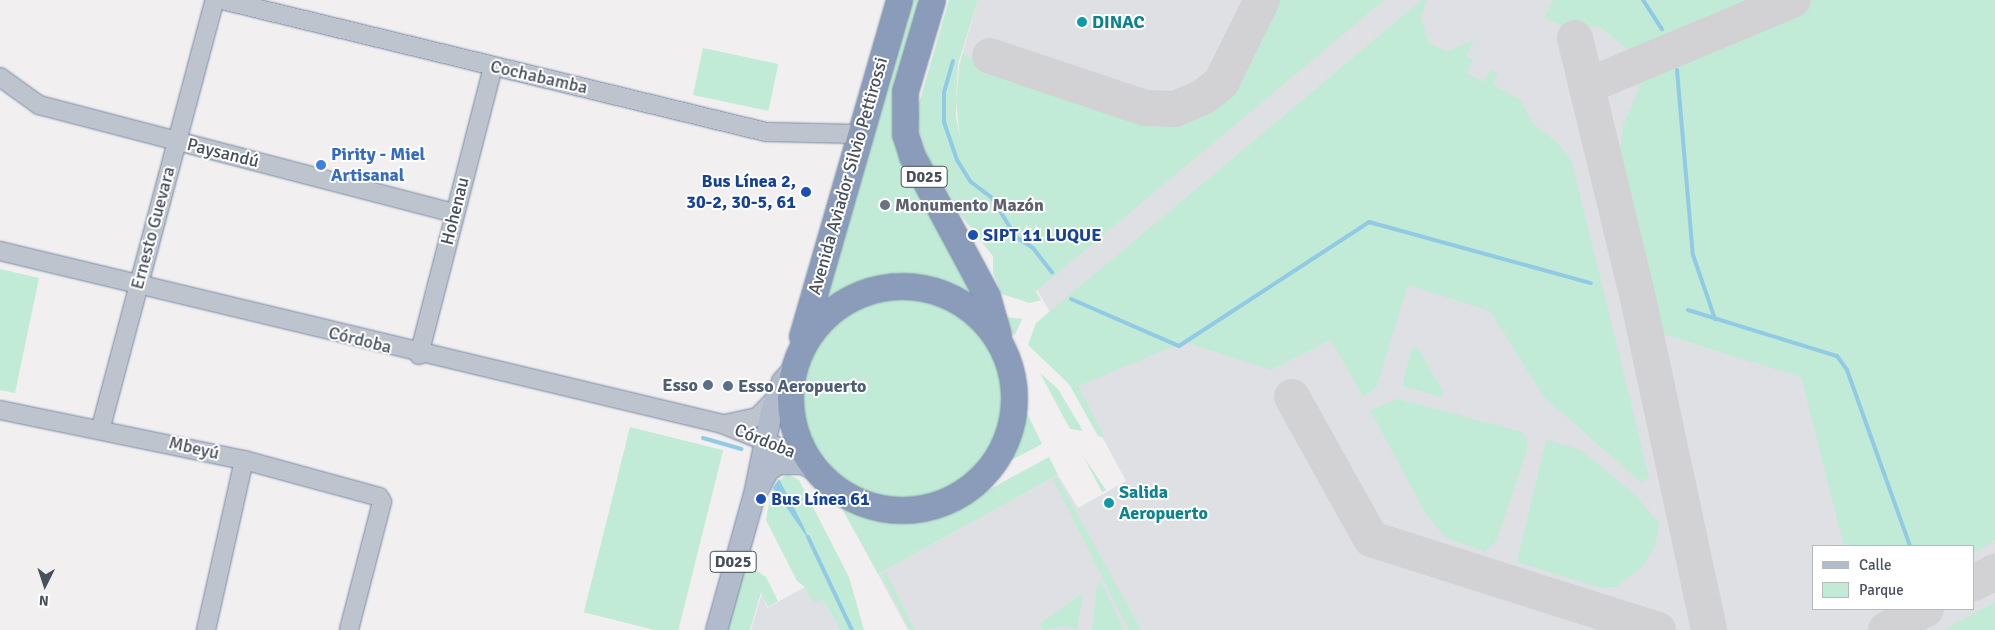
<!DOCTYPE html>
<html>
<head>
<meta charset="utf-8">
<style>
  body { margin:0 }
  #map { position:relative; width:1995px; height:630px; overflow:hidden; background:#f1efef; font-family:Signika,sans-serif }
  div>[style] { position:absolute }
  .airport>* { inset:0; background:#dee0e3 }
  .green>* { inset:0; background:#c1ebd6; transform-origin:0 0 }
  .round { border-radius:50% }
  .water>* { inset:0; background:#91cae5 }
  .stream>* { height:4px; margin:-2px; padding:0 2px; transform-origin:2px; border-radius:2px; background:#91cae5 }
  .taxiway>* { height:36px; margin:-18px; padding:0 18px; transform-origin:18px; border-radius:18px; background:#d2d1d4 }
  .roads { filter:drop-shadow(0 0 1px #7687a5) drop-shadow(0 0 1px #7687a5) }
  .minor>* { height:18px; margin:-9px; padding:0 9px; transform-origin:9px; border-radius:9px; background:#bec4cd }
  .major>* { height:21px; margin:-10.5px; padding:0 10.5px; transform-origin:10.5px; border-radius:10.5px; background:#b1bbcb }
  .highway>* { height:25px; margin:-12.5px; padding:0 12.5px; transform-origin:12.5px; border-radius:12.5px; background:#8b9cba }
  .highway>.ring { margin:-12.5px; padding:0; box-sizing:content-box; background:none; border:25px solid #8b9cba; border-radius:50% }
  .dots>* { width:14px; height:14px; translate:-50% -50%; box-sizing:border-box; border:2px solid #fff; border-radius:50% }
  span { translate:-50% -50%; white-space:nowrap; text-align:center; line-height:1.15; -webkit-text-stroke:4px #fff; paint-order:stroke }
  .shield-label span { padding:1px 4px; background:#fff; border:1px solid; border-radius:4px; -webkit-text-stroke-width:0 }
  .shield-label { font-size:16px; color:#48505b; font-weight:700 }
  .culture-label { font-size:18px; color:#0d838f; font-weight:700 }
  .left { translate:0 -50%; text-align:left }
  .street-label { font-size:18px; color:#48505b }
  .shop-label { font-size:18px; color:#366cbe; font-weight:700 }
  .transit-label { font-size:18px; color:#164399; font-weight:700 }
  .right { translate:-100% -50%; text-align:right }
  .worship-label { font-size:18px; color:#5b616d; font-weight:700 }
  .service-label { font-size:18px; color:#4e5e75; font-weight:700 }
  .legend { position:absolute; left:1812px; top:545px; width:162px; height:65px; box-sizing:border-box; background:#fff; border:1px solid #b6b9bd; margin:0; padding:6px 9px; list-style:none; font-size:15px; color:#48505b }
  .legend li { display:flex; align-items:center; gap:10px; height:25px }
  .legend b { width:25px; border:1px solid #b6b9bd }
  .north { position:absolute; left:20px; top:560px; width:50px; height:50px; -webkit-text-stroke:4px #fff; paint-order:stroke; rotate:184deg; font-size:14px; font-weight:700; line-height:20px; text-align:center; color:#48505b }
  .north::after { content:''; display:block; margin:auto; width:18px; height:22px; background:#48505b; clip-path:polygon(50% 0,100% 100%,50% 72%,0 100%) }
</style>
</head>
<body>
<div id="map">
  <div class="airport">
    <div style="clip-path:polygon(evenodd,978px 0,1995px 0,1995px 630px,908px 630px,878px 574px,1058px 475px,1078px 508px,1126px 481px,1040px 321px,1050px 312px,969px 172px,956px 101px,959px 65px,978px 0,1814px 546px,1974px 546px,1974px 609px,1814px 609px,1814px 546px)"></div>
    <div style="clip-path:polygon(805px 587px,823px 599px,840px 630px,751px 630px,762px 593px,767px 608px)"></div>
  </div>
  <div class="green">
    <div style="clip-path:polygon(907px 0,923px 0,896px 93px,978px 302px,937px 281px,899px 277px,854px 287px,816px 314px)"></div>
    <div style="clip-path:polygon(949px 0,978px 0,958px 64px,956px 98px,956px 117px,960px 139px,956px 101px,962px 54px,1015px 76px,1167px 124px,1214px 101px,1235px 78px,1272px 0,1384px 0,1036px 291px,1033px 286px,1041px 300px,1030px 303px,1002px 294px,993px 273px,993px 256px,960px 214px,927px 156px,918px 126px,918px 107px)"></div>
    <div style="clip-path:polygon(1422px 0,1427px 0,1421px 17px,1429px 43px,1446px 51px,1474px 40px,1466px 56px,1473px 60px,1467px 73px,1484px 82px,1491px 69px,1498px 73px,1493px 85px,1520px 99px,1532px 123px,1559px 144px,1572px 162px,1649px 477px,1642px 483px,1544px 397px,1490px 311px,1408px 285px,1377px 386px,1363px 397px,1331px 340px,1271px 370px,1184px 342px,1078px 386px,1105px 438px,1098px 436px,1069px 384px,1028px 345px,1036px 323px)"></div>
    <div style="clip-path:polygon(1553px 0,1758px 0,1630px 51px,1600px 27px,1561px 25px,1544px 18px)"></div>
    <div style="clip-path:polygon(1804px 0,1995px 0,1995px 540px,1974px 553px,1974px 546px,1844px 546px,1801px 377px,1663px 334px,1620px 152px,1623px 125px,1639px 89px,1638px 73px)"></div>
    <div style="left:703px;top:48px;width:77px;height:48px;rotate:12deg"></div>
    <div style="clip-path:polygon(0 269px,39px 278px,15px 393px,0 390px)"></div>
    <div class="round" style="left:799px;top:295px;width:208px;height:208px"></div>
    <div style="clip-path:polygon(1005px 317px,1022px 319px,1015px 335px,1013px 334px)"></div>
    <div style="clip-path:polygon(1417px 347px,1444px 393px,1441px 397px,1402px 386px,1411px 351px)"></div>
    <div style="clip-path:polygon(1040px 373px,1058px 389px,1083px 431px,1070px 429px)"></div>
    <div style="clip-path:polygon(1398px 399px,1522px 432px,1527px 438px,1527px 450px,1497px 540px,1485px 552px,1445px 537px,1426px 514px,1370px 410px)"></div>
    <div style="clip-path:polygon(1023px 405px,1042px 444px,1002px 465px,1019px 435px)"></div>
    <div style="left:630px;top:427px;width:96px;height:191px;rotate:14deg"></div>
    <div style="clip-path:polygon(1546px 440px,1581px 450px,1633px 493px,1659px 523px,1655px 546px,1643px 566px,1616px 587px,1601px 588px,1517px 562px)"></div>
    <div style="clip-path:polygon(1083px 456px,1106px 490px,1102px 492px)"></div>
    <div style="clip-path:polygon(1049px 457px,1058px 475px,878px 574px,840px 505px,889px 518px,930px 516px,970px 500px)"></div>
    <div style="clip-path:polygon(787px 474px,799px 480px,849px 577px,864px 630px,840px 630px,823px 599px,809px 605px,813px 602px,805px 587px,797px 581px,766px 520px,772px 488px)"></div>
    <div style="clip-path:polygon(1057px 477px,1111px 575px,1141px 630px,1129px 630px,1053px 479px)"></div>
    <div style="clip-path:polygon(745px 563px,766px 577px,778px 601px,768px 607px,761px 592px,750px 630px,725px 630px)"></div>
    <div style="clip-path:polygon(886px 572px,915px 630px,910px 630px,881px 575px)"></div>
    <div style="clip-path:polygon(1102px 583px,1124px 630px,1092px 630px,1097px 585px)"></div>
    <div style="clip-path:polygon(1083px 593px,1077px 630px,1066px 626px,1044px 630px,1040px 624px)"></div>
    <div style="clip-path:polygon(1995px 602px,1995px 630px,1944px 630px)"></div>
  </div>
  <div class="water">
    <div style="clip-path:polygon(779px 479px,803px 525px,809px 540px,773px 488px)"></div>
  </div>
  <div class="stream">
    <div style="left:1643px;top:0;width:35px;rotate:57deg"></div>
    <div style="left:953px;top:61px;width:32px;rotate:106deg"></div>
    <div style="left:944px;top:92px;width:30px;rotate:90deg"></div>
    <div style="left:944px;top:122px;width:40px;rotate:71.1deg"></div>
    <div style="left:957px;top:160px;width:26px;rotate:58deg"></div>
    <div style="left:971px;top:182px;width:26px;rotate:37deg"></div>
    <div style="left:992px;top:198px;width:46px;rotate:58.4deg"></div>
    <div style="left:1016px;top:237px;width:20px;rotate:33deg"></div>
    <div style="left:1033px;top:248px;width:31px;rotate:52deg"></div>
    <div style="left:1677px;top:70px;width:186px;rotate:85.1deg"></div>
    <div style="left:1693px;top:255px;width:68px;rotate:71deg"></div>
    <div style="left:1071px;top:299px;width:118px;rotate:23.5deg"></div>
    <div style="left:1179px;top:346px;width:227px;rotate:-33.1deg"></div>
    <div style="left:1369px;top:222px;width:230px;rotate:15.4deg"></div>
    <div style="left:1688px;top:310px;width:156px;rotate:17.2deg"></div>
    <div style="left:1837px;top:356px;width:17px;rotate:54deg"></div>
    <div style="left:1847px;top:370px;width:187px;rotate:70.3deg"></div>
    <div style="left:703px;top:438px;width:40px;rotate:16deg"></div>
    <div style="left:808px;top:537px;width:103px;rotate:64.7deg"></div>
  </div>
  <div class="taxiway">
    <div style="left:1575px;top:38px;width:273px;rotate:76.4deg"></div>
    <div style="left:1639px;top:303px;width:334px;rotate:77.9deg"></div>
    <div style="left:990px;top:56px;width:163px;rotate:18.5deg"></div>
    <div style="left:1145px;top:108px;width:30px;rotate:2deg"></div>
    <div style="left:1175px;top:109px;width:30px;rotate:-23deg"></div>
    <div style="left:1203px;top:97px;width:23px;rotate:-38deg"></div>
    <div style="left:1221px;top:83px;width:93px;rotate:-63.7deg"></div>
    <div style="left:1587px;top:86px;width:223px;rotate:-22.7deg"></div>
    <div style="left:1292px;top:397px;width:162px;rotate:60.9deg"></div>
    <div style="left:1371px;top:539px;width:301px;rotate:17.6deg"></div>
    <div style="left:1974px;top:583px;width:24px;rotate:-28deg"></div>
    <div style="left:1886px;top:630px;width:45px;rotate:-27.7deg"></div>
  </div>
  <div class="roads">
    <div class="minor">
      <div style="left:222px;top:0;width:560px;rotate:13.64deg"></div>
      <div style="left:766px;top:132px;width:94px;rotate:1.2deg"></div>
      <div style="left:0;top:77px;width:48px;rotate:35.7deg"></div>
      <div style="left:39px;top:105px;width:429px;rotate:14.6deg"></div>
      <div style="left:0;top:251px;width:742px;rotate:13.47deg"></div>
      <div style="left:722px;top:424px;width:93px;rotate:22.1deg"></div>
      <div style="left:419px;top:355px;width:297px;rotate:-75.6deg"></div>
      <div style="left:0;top:410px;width:249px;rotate:11.6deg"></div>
      <div style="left:244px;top:460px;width:140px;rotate:15.3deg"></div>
      <div style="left:379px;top:497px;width:6px;rotate:59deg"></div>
      <div style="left:382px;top:502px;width:132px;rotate:104.5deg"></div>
      <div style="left:725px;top:424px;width:33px;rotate:-12deg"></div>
      <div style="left:757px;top:417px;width:25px;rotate:-45deg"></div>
      <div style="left:101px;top:427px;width:442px;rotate:-75.1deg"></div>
      <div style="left:206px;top:630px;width:174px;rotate:-77.4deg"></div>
    </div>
    <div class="major">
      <div style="left:758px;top:488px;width:21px;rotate:-62deg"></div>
      <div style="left:768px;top:469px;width:13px;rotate:-29deg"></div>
      <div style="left:779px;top:463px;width:23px"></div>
      <div style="left:802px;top:463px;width:13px;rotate:27deg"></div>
      <div style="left:716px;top:630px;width:141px;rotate:-74.4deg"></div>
      <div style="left:754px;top:494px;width:85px;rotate:-78.4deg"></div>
      <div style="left:771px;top:411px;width:32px;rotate:-70deg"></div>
      <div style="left:782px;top:381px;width:15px;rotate:-48deg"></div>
    </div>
    <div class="highway">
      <div style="left:932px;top:0;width:95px;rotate:106.5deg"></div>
      <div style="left:905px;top:91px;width:43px;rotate:90deg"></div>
      <div style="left:905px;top:134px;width:23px;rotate:72deg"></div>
      <div style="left:912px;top:156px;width:159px;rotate:61.8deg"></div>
      <div style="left:987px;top:296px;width:41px;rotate:74.2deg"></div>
      <div class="ring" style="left:790px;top:286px;width:199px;height:199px"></div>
      <div style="left:802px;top:336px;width:350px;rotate:-73.9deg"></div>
    </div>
  </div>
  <div class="dots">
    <div style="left:1082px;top:22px;background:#0f9aa8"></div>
    <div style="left:321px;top:165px;background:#3f7fe0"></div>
    <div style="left:806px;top:192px;background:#1a4fb4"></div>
    <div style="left:885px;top:205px;background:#6b7280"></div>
    <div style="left:973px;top:235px;background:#1a4fb4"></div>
    <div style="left:708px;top:385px;background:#5c6f8a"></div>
    <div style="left:728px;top:386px;background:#5c6f8a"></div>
    <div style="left:761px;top:499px;background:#1a4fb4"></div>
    <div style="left:1109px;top:503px;background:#0f9aa8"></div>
  </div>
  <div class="shield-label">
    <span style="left:924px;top:177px">D025</span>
    <span style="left:733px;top:562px">D025</span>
  </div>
  <div class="culture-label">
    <span class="left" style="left:1092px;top:22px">DINAC</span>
    <span class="left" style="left:1119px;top:503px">Salida<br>Aeropuerto</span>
  </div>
  <div class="street-label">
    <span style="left:539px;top:77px;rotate:13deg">Cochabamba</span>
    <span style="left:223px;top:153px;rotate:14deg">Paysandú</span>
    <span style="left:848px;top:176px;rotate:-74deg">Avenida Aviador Silvio Pettirossi</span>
    <span style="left:455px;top:211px;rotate:-76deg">Hohenau</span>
    <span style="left:153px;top:228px;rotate:-75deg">Ernesto Guevara</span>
    <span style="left:360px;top:340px;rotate:14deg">Córdoba</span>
    <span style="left:765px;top:441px;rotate:22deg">Córdoba</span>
    <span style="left:194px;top:448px;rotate:13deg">Mbeyú</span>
  </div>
  <div class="shop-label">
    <span class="left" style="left:331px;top:165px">Pirity - Miel<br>Artisanal</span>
  </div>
  <div class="transit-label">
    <span class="right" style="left:796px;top:192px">Bus Línea 2,<br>30-2, 30-5, 61</span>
    <span class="left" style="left:983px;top:235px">SIPT 11 LUQUE</span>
    <span class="left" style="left:771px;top:499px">Bus Línea 61</span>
  </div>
  <div class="worship-label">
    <span class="left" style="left:895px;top:205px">Monumento Mazón</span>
  </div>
  <div class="service-label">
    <span class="right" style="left:698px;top:385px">Esso</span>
    <span class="left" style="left:738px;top:386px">Esso Aeropuerto</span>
  </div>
  <ul class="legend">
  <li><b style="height:6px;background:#b1bbcb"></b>Calle</li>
  <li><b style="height:14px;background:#c1ebd6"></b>Parque</li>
  </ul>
  <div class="north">N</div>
</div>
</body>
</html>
